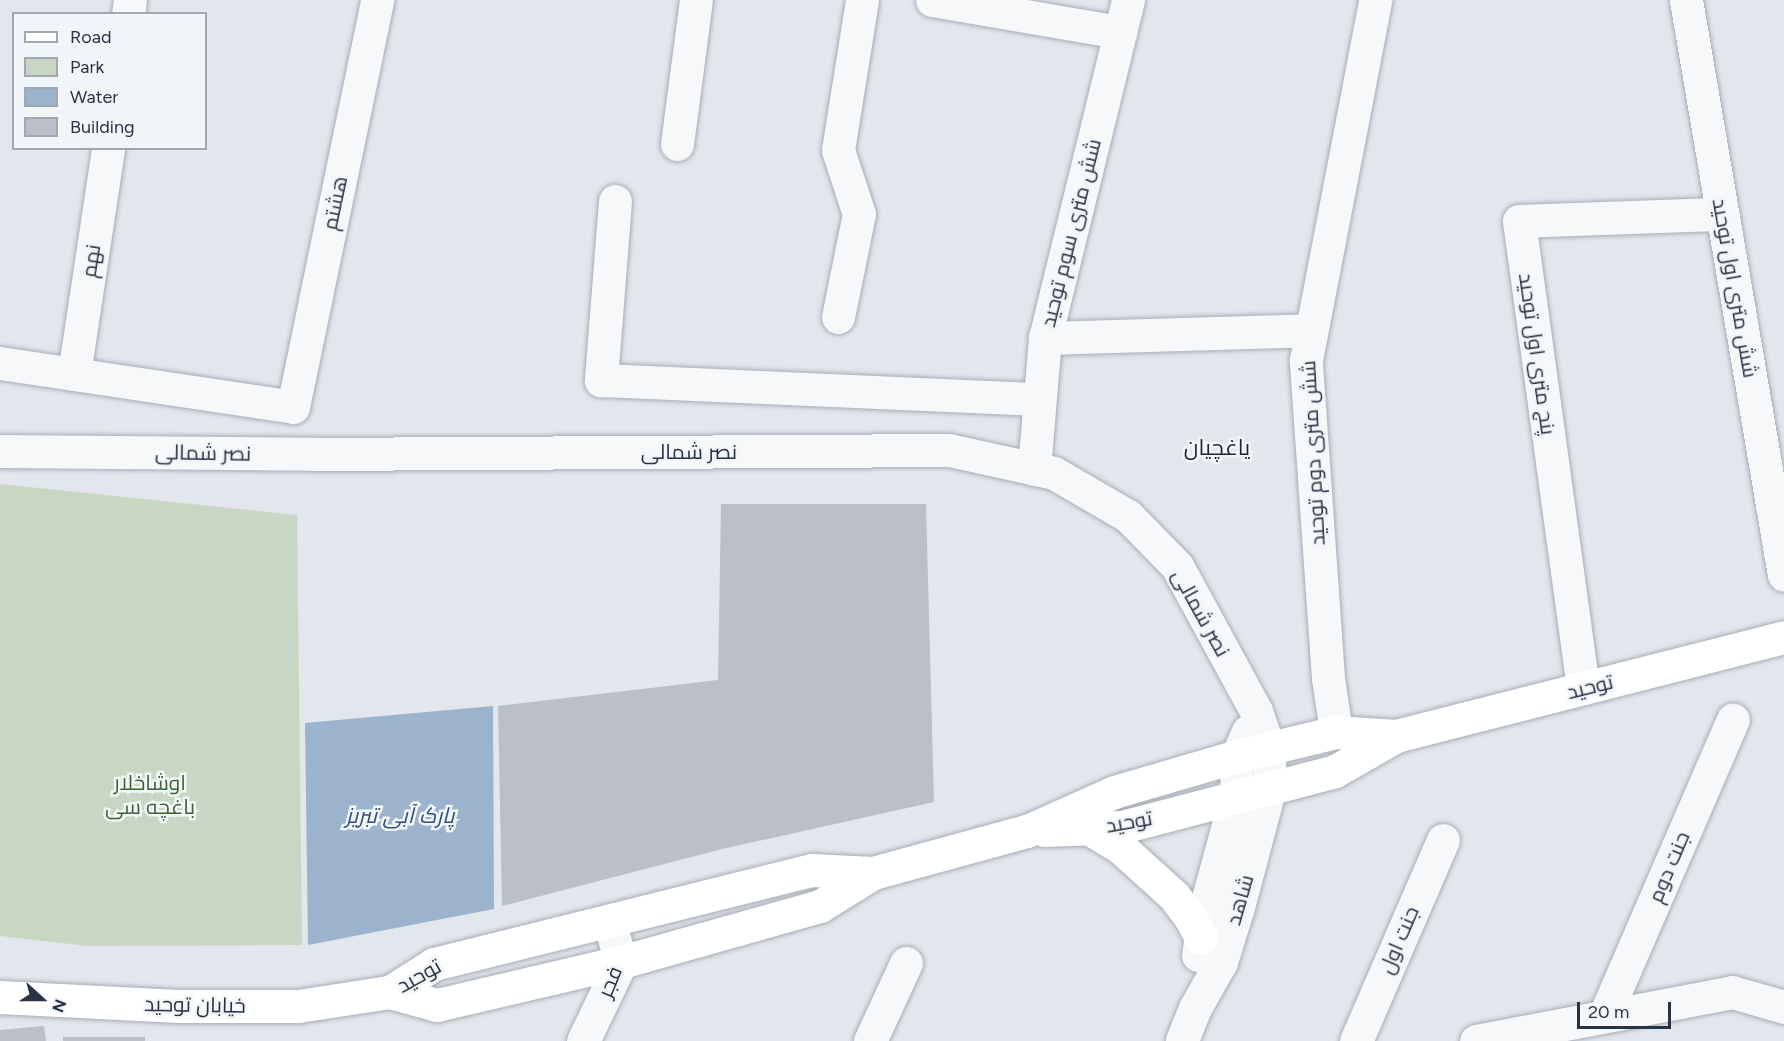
<!DOCTYPE html>
<html>
<head>
<meta charset="utf-8">
<style>
  body { margin:0 }
  #map { position:relative; width:1784px; height:1041px; overflow:hidden; background:#e3e6ec; font-family:Figtree,Cairo,sans-serif }
  div>[style] { position:absolute }
  .green>* { inset:0; background:#c8d7c4 }
  .water>* { inset:0; background:#9cb3ce }
  .building>* { inset:0; background:#babfca; transform-origin:0 0 }
  .roads { filter:drop-shadow(0 0 2px #a7adb7) drop-shadow(0 0 2px #a7adb7) }
  .minor>* { height:33px; margin:-16.5px; padding:0 16.5px; transform-origin:16.5px; border-radius:16.5px; background:#f6f8fa }
  .major>* { height:33px; margin:-16.5px; padding:0 16.5px; transform-origin:16.5px; border-radius:16.5px; background:#fff }
  span { translate:-50% -50%; white-space:nowrap; text-align:center; line-height:1.15; -webkit-text-stroke:5px #f3f6f9; paint-order:stroke }
  .street-label { font-size:21px; color:#293346 }
  .park-label { font-size:21px; color:#3d6336 }
  .neighbourhood-label { font-size:22px; color:#1b2437 }
  .water-label { font-size:22px; color:#30507d; font-style:italic }
  .legend { position:absolute; left:12px; top:12px; width:195px; height:138px; box-sizing:border-box; background:#f3f6f9; border:2px solid #a2a8b1; margin:0; padding:8px 10px; list-style:none; font-size:18px; color:#293346 }
  .legend li { display:flex; align-items:center; gap:12px; height:30px }
  .legend b { width:30px; border:2px solid #a2a8b1 }
  .north { position:absolute; left:12px; top:969px; width:60px; height:60px; -webkit-text-stroke:4px #f3f6f9; paint-order:stroke; rotate:111deg; font-size:16px; font-weight:700; line-height:24px; text-align:center; color:#293346 }
  .north::after { content:''; display:block; margin:auto; width:21px; height:27px; background:#293346; clip-path:polygon(50% 0,100% 100%,50% 72%,0 100%) }
  .scale { position:absolute; left:1577px; top:1002px; width:94px; height:27px; box-sizing:border-box; border:3px solid #293346; border-top:0; padding-left:8px; font-size:18px; line-height:21px; white-space:nowrap; color:#293346; -webkit-text-stroke:4px #f3f6f9; paint-order:stroke }
</style>
</head>
<body>
<div id="map">
  <div class="green">
    <div style="clip-path:polygon(0 484px,297px 515px,302px 945px,88px 946px,0 936px)"></div>
  </div>
  <div class="water">
    <div style="clip-path:polygon(493px 706px,494px 909px,308px 945px,305px 723px)"></div>
  </div>
  <div class="building">
    <div style="clip-path:polygon(721px 504px,926px 504px,934px 802px,722px 849px,502px 906px,498px 706px,718px 680px)"></div>
    <div style="clip-path:polygon(44px 1026px,46px 1041px,0 1041px,0 1030px)"></div>
    <div style="left:63px;top:1037px;width:82px;height:4px"></div>
  </div>
  <div class="roads">
    <div class="minor">
      <div style="left:932px;top:0;width:191px;rotate:9.7deg"></div>
      <div style="left:1686px;top:0;width:583px;rotate:80.33deg"></div>
      <div style="left:128px;top:14px;width:14px;rotate:-82deg"></div>
      <div style="left:677px;top:144px;width:145px;rotate:-82.5deg"></div>
      <div style="left:615px;top:201px;width:180px;rotate:94.5deg"></div>
      <div style="left:601px;top:380px;width:439px;rotate:2.5deg"></div>
      <div style="left:838px;top:317px;width:105px;rotate:-78.5deg"></div>
      <div style="left:859px;top:214px;width:67px;rotate:-108.2deg"></div>
      <div style="left:838px;top:150px;width:152px;rotate:-80.9deg"></div>
      <div style="left:1045px;top:338px;width:265px;rotate:-1.7deg"></div>
      <div style="left:0;top:363px;width:296px;rotate:8.5deg"></div>
      <div style="left:293px;top:407px;width:416px;rotate:-78.3deg"></div>
      <div style="left:74px;top:374px;width:229px;rotate:-81.4deg"></div>
      <div style="left:0;top:451px;width:315px;rotate:0.5deg"></div>
      <div style="left:315px;top:454px;width:634px;rotate:-0.36deg"></div>
      <div style="left:949px;top:450px;width:107px;rotate:12.4deg"></div>
      <div style="left:1054px;top:473px;width:86px;rotate:30.2deg"></div>
      <div style="left:1128px;top:516px;width:70px;rotate:45.6deg"></div>
      <div style="left:1177px;top:566px;width:165px;rotate:61.4deg"></div>
      <div style="left:1256px;top:711px;width:39px;rotate:71deg"></div>
      <div style="left:1269px;top:748px;width:39px;rotate:89deg"></div>
      <div style="left:1270px;top:787px;width:124px;rotate:104.9deg"></div>
      <div style="left:1238px;top:907px;width:58px;rotate:107.2deg"></div>
      <div style="left:1221px;top:962px;width:53px;rotate:119.5deg"></div>
      <div style="left:1195px;top:1008px;width:35px;rotate:112deg"></div>
      <div style="left:1034px;top:469px;width:131px;rotate:-85.2deg"></div>
      <div style="left:1045px;top:338px;width:348px;rotate:-76.2deg"></div>
      <div style="left:1583px;top:688px;width:471px;rotate:-97.8deg"></div>
      <div style="left:1519px;top:221px;width:203px;rotate:-2deg"></div>
      <div style="left:1336px;top:732px;width:55px;rotate:-98.4deg"></div>
      <div style="left:1328px;top:678px;width:319px;rotate:-94deg"></div>
      <div style="left:1306px;top:360px;width:367px;rotate:-79.1deg"></div>
      <div style="left:1198px;top:955px;width:47px;rotate:-81.3deg"></div>
      <div style="left:1205px;top:909px;width:117px;rotate:-74.7deg"></div>
      <div style="left:1236px;top:796px;width:40px;rotate:-88.6deg"></div>
      <div style="left:1237px;top:756px;width:27px;rotate:-66deg"></div>
      <div style="left:1605px;top:1015px;width:322px;rotate:-66.6deg"></div>
      <div style="left:583px;top:1041px;width:88px;rotate:-64.3deg"></div>
      <div style="left:621px;top:962px;width:43px;rotate:-106.3deg"></div>
      <div style="left:870px;top:1041px;width:86px;rotate:-65.2deg"></div>
      <div style="left:1356px;top:1041px;width:219px;rotate:-66.6deg"></div>
      <div style="left:1476px;top:1041px;width:261px;rotate:-10.8deg"></div>
      <div style="left:1732px;top:992px;width:54px;rotate:16.1deg"></div>
    </div>
    <div class="major">
      <div style="left:1090px;top:829px;width:35px;rotate:31deg"></div>
      <div style="left:1120px;top:847px;width:73px;rotate:42.2deg"></div>
      <div style="left:1174px;top:896px;width:26px;rotate:53deg"></div>
      <div style="left:1190px;top:917px;width:24px;rotate:62deg"></div>
      <div style="left:1044px;top:830px;width:78px;rotate:-2.2deg"></div>
      <div style="left:1122px;top:827px;width:220px;rotate:-14.7deg"></div>
      <div style="left:1335px;top:771px;width:70px;rotate:-29.8deg"></div>
      <div style="left:1396px;top:736px;width:400px;rotate:-14.3deg"></div>
      <div style="left:390px;top:992px;width:52px;rotate:-32.5deg"></div>
      <div style="left:434px;top:964px;width:390px;rotate:-14deg"></div>
      <div style="left:812px;top:870px;width:61px;rotate:2.8deg"></div>
      <div style="left:0;top:997px;width:179px;rotate:2.9deg"></div>
      <div style="left:179px;top:1006px;width:119px"></div>
      <div style="left:298px;top:1006px;width:93px;rotate:-8.7deg"></div>
      <div style="left:390px;top:992px;width:49px;rotate:15.5deg"></div>
      <div style="left:437px;top:1005px;width:189px;rotate:-13.2deg"></div>
      <div style="left:621px;top:962px;width:207px;rotate:-15.7deg"></div>
      <div style="left:820px;top:906px;width:62px;rotate:-31.9deg"></div>
      <div style="left:873px;top:873px;width:160px;rotate:-15.3deg"></div>
      <div style="left:1027px;top:831px;width:95px;rotate:-24.1deg"></div>
      <div style="left:1114px;top:792px;width:128px;rotate:-16.3deg"></div>
      <div style="left:1237px;top:756px;width:102px;rotate:-13.6deg"></div>
      <div style="left:1336px;top:732px;width:60px;rotate:3.8deg"></div>
    </div>
  </div>
  <div class="street-label">
    <span style="left:335px;top:203px;rotate:-78deg">هشتم</span>
    <span style="left:1071px;top:233px;rotate:-76deg">شش متری سوم توحید</span>
    <span style="left:91px;top:261px;rotate:-81deg">نهم</span>
    <span style="left:1735px;top:288px;rotate:80deg">شش متری اول توحید</span>
    <span style="left:1537px;top:354px;rotate:82deg">پنج متری اول توحید</span>
    <span style="left:689px;top:452px">نصر شمالی</span>
    <span style="left:203px;top:453px;rotate:1deg">نصر شمالی</span>
    <span style="left:1313px;top:453px;rotate:-93deg">شش متری دوم توحید</span>
    <span style="left:1201px;top:613px;rotate:61deg">نصر شمالی</span>
    <span style="left:1590px;top:687px;rotate:-14deg">توحید</span>
    <span style="left:1129px;top:822px;rotate:-10deg">توحید</span>
    <span style="left:1669px;top:867px;rotate:-67deg">جنت دوم</span>
    <span style="left:1240px;top:900px;rotate:-74deg">شاهد</span>
    <span style="left:1399px;top:940px;rotate:-67deg">جنت اول</span>
    <span style="left:419px;top:976px;rotate:-29deg">توحید</span>
    <span style="left:610px;top:982px;rotate:-67deg">فجر</span>
    <span style="left:195px;top:1005px;rotate:1deg">خیابان توحید</span>
  </div>
  <div class="park-label">
    <span style="left:150px;top:795px">اوشاخلار<br>باغچه سی</span>
  </div>
  <div class="neighbourhood-label">
    <span style="left:1217px;top:448px">یاغچیان</span>
  </div>
  <div class="water-label">
    <span style="left:400px;top:816px">پارک آبی تبریز</span>
  </div>
  <ul class="legend">
  <li><b style="height:8px;background:#fff"></b>Road</li>
  <li><b style="height:16px;background:#c8d7c4"></b>Park</li>
  <li><b style="height:16px;background:#9cb3ce"></b>Water</li>
  <li><b style="height:16px;background:#babfca"></b>Building</li>
  </ul>
  <div class="north">N</div>
  <div class="scale">20 m</div>
</div>
</body>
</html>
